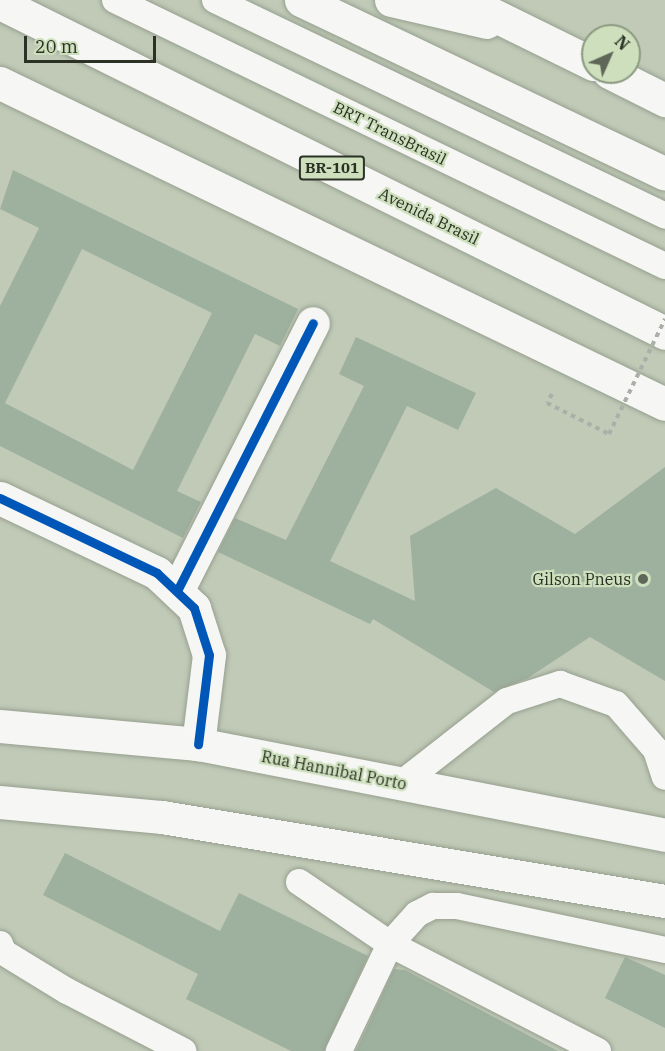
<!DOCTYPE html>
<html>
<head>
<meta charset="utf-8">
<style>
  body { margin:0 }
  #map { position:relative; width:665px; height:1051px; overflow:hidden; background:#c0cab7; font-family:"IBM Plex Serif",serif }
  div>[style] { position:absolute }
  .building>* { inset:0; background:#9eb19e }
  .path>* { height:4px; margin-top:-2px; transform-origin:0; background:repeating-linear-gradient(90deg,#aaafa7 0 4.5px,transparent 0 9px) }
  .roads { filter:drop-shadow(0 0 2px #979f8f) drop-shadow(0 0 2px #979f8f) }
  .lane>* { height:26px; margin:-13px; padding:0 13px; transform-origin:13px; border-radius:13px; background:#f6f7f4 }
  .street>* { height:33px; margin:-16.5px; padding:0 16.5px; transform-origin:16.5px; border-radius:16.5px; background:#f6f7f4 }
  .primary>* { height:33px; margin:-16.5px; padding:0 16.5px; transform-origin:16.5px; border-radius:16.5px; background:#f6f7f4 }
  .highway>* { height:33px; margin:-16.5px; padding:0 16.5px; transform-origin:16.5px; border-radius:16.5px; background:#f6f7f4 }
  .path-bridge>* { height:4px; margin-top:-2px; transform-origin:0; background:repeating-linear-gradient(90deg,#aaafa7 0 4.5px,transparent 0 9px) }
  .cycleway>* { height:9px; margin:-4.5px; padding:0 4.5px; transform-origin:4.5px; border-radius:4.5px; background:#0057b8 }
  .dots>* { width:16px; height:16px; translate:-50% -50%; box-sizing:border-box; border:3px solid #cddfbc; border-radius:50% }
  span { translate:-50% -50%; white-space:nowrap; text-align:center; line-height:1.15; -webkit-text-stroke:4.5px #cddfbc; paint-order:stroke }
  .shield-label span { padding:2px 4px; background:#cddfbc; border:2px solid; border-radius:4px; -webkit-text-stroke-width:0 }
  .shield-label { font-size:15px; color:#2b3225; font-weight:700 }
  .street-label { font-size:16px; color:#2b3225 }
  .poi-label { font-size:16px; color:#2b3225 }
  .right { translate:-100% -50%; text-align:right }
  .north { position:absolute; left:581px; top:24px; width:60px; height:60px; box-sizing:border-box; background:#cddfbc; border:2px solid #8c9a80; border-radius:50%; rotate:45deg; font-size:16px; font-weight:700; line-height:24px; text-align:center; color:#2b3225 }
  .north::after { content:''; display:block; margin:auto; width:21px; height:27px; background:#5f6758; clip-path:polygon(50% 0,100% 100%,50% 72%,0 100%) }
  .scale { position:absolute; left:24px; top:36px; width:132px; height:27px; box-sizing:border-box; border:3px solid #2b3225; border-top:0; padding-left:8px; font-size:18px; line-height:21px; white-space:nowrap; color:#2b3225; -webkit-text-stroke:4px #cddfbc; paint-order:stroke }
</style>
</head>
<body>
<div id="map">
  <div class="building">
    <div style="clip-path:polygon(evenodd,13px 170px,298px 309px,280px 346px,255px 334px,177px 491px,201px 502px,183px 538px,0 446px,0 306px,39px 228px,0 209px,13px 170px,82px 249px,212px 313px,133px 470px,5px 403px,82px 249px)"></div>
    <div style="clip-path:polygon(356px 337px,476px 393px,458px 430px,407px 406px,330px 561px,415px 601px,410px 536px,496px 488px,575px 534px,665px 467px,665px 681px,590px 637px,528px 678px,494px 692px,373px 619px,370px 624px,218px 552px,235px 518px,286px 540px,364px 386px,339px 374px)"></div>
    <div style="clip-path:polygon(65px 853px,220px 931px,239px 893px,368px 956px,324px 1051px,291px 1051px,186px 999px,198px 974px,43px 895px)"></div>
    <div style="clip-path:polygon(625px 957px,665px 975px,665px 1028px,605px 998px)"></div>
    <div style="clip-path:polygon(394px 969px,405px 970px,558px 1051px,356px 1051px)"></div>
  </div>
  <div class="path">
    <div style="left:552px;top:394px;width:10px;rotate:119deg"></div>
    <div style="left:547px;top:403px;width:69px;rotate:26.6deg"></div>
  </div>
  <div class="roads">
    <div class="lane">
      <div style="left:115px;top:0;width:611px;rotate:25.81deg"></div>
      <div style="left:215px;top:0;width:499px;rotate:25.6deg"></div>
      <div style="left:402px;top:783px;width:133px;rotate:-38deg"></div>
      <div style="left:507px;top:701px;width:56px;rotate:-17.8deg"></div>
      <div style="left:560px;top:684px;width:59px;rotate:19.7deg"></div>
      <div style="left:616px;top:704px;width:61px;rotate:49deg"></div>
      <div style="left:656px;top:750px;width:28px;rotate:72deg"></div>
      <div style="left:299px;top:882px;width:110px;rotate:34.3deg"></div>
      <div style="left:390px;top:944px;width:119px;rotate:115.5deg"></div>
      <div style="left:0;top:944px;width:9px;rotate:69deg"></div>
      <div style="left:3px;top:952px;width:75px;rotate:31.4deg"></div>
      <div style="left:67px;top:991px;width:131px;rotate:27.3deg"></div>
      <div style="left:598px;top:1051px;width:234px;rotate:-152.8deg"></div>
      <div style="left:390px;top:944px;width:40px;rotate:-48deg"></div>
      <div style="left:417px;top:914px;width:18px;rotate:-27deg"></div>
      <div style="left:433px;top:906px;width:24px"></div>
      <div style="left:457px;top:906px;width:213px;rotate:11.9deg"></div>
    </div>
    <div class="street">
      <div style="left:0;top:498px;width:174px;rotate:25.5deg"></div>
      <div style="left:157px;top:573px;width:51px;rotate:43.4deg"></div>
      <div style="left:194px;top:608px;width:49px;rotate:72.3deg"></div>
      <div style="left:209px;top:655px;width:90px;rotate:97deg"></div>
      <div style="left:178px;top:589px;width:298px;rotate:-63.1deg"></div>
    </div>
    <div class="primary">
      <div style="left:0;top:726px;width:199px;rotate:5.2deg"></div>
      <div style="left:198px;top:744px;width:476px;rotate:11deg"></div>
      <div style="left:0;top:802px;width:163px;rotate:5.3deg"></div>
      <div style="left:162px;top:817px;width:510px;rotate:9.48deg"></div>
    </div>
    <div class="highway">
      <div style="left:301px;top:0;width:403px;rotate:25.5deg"></div>
      <div style="left:391px;top:0;width:98px;rotate:12.9deg"></div>
      <div style="left:463px;top:0;width:145px;rotate:26.2deg"></div>
      <div style="left:0;top:3px;width:742px;rotate:26.39deg"></div>
      <div style="left:609px;top:72px;width:63px;rotate:26.6deg"></div>
      <div style="left:0;top:83px;width:738px;rotate:25.77deg"></div>
    </div>
  </div>
  <div class="path-bridge">
    <div style="left:609px;top:434px;width:128px;rotate:-64deg"></div>
  </div>
  <div class="cycleway">
    <div style="left:0;top:498px;width:174px;rotate:25.5deg"></div>
    <div style="left:157px;top:573px;width:51px;rotate:43.4deg"></div>
    <div style="left:194px;top:608px;width:49px;rotate:72.3deg"></div>
    <div style="left:209px;top:655px;width:90px;rotate:97deg"></div>
    <div style="left:178px;top:589px;width:298px;rotate:-63.1deg"></div>
  </div>
  <div class="dots">
    <div style="left:643px;top:579px;background:#5f6758"></div>
  </div>
  <div class="shield-label">
    <span style="left:332px;top:168px">BR-101</span>
  </div>
  <div class="street-label">
    <span style="left:390px;top:133px;rotate:26deg">BRT TransBrasil</span>
    <span style="left:429px;top:216px;rotate:26deg">Avenida Brasil</span>
    <span style="left:334px;top:770px;rotate:11deg">Rua Hannibal Porto</span>
  </div>
  <div class="poi-label">
    <span class="right" style="left:631px;top:579px">Gilson Pneus</span>
  </div>
  <div class="north">N</div>
  <div class="scale">20 m</div>
</div>
</body>
</html>
